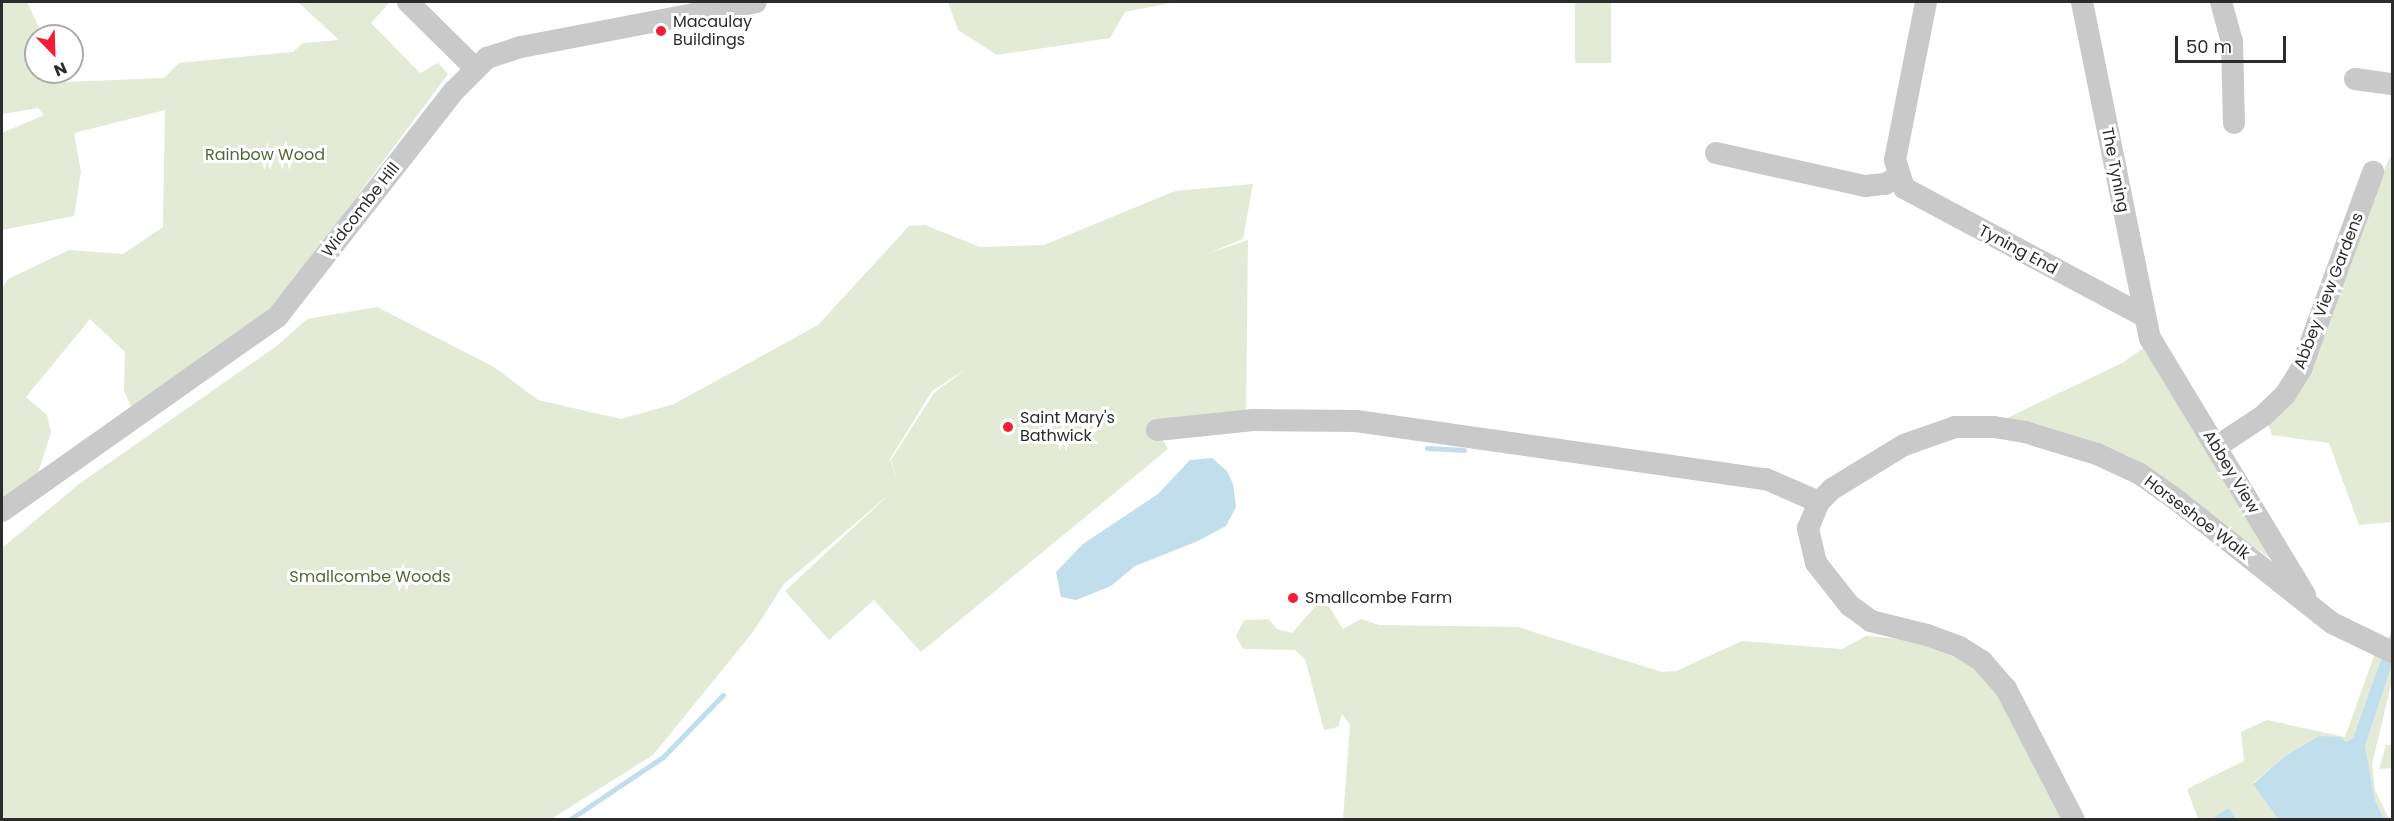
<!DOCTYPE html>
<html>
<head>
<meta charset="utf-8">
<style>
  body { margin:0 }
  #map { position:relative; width:2394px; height:821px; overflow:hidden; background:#fff; font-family:Poppins,sans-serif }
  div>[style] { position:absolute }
  .green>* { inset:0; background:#e3ebd7; transform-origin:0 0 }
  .water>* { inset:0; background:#c1deed }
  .stream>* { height:4.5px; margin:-2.25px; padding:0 2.25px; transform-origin:2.25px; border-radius:2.25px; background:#c1deed }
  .minor>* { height:22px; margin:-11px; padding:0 11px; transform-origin:11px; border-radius:11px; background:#c9c9c9 }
  .dots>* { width:16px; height:16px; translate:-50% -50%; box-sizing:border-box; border:3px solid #fff; border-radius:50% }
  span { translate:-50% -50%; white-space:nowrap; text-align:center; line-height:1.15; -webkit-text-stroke:6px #fff; paint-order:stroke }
  .poi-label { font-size:16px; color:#2c2c2c }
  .left { translate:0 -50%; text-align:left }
  .park-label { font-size:16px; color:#506a36 }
  .street-label { font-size:16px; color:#2c2c2c }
  .frame { position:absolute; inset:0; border:3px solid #2c2c2c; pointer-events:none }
  .north { position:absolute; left:24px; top:24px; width:60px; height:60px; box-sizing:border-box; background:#fff; border:2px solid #ababab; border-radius:50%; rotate:157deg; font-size:16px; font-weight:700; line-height:24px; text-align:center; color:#2c2c2c }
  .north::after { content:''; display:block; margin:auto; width:21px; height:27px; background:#f31e35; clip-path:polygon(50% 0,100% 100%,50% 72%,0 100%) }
  .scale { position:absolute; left:2175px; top:36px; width:111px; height:27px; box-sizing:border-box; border:3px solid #2c2c2c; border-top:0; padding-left:8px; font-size:18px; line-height:21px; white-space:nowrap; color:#2c2c2c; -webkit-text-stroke:4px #fff; paint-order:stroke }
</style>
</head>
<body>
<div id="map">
  <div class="green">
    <div style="clip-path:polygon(2px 2px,27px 2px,43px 36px,36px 36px,36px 72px,59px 72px,64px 82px,164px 78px,179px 63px,293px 52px,303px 43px,339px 40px,298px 2px,390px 2px,371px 23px,420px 73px,438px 63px,448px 74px,268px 316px,135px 415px,124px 391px,125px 352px,90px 319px,26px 397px,47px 415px,51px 432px,38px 473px,2px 501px,2px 288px,8px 279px,69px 250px,123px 254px,163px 227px,165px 110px,74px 133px,81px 172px,74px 216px,2px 230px,2px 133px,44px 115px,38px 108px,2px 114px)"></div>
    <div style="clip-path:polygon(948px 2px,1176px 2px,1125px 12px,1110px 38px,997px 55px,958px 30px)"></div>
    <div style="left:1575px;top:2px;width:36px;height:61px"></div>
    <div style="clip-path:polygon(2392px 153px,2392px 522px,2359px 525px,2329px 443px,2272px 435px,2267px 421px)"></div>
    <div style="clip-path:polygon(evenodd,1253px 184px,1243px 239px,1207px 254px,1248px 240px,1246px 412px,1157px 430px,1168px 449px,921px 652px,874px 600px,829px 640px,785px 591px,892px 492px,784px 584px,753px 632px,653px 755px,551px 819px,2px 820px,2px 548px,79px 484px,278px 345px,307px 319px,377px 307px,494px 367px,538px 400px,621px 419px,674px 404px,818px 325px,909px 226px,925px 225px,980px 247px,1044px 245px,1175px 191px,1253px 184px,966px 369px,934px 393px,891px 460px,899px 487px,890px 459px,932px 391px,966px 369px)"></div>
    <div style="clip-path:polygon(2145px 347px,2271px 559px,2129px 456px,2007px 421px,2009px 417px,2122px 363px)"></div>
    <div style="clip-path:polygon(1319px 602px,1328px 605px,1343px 629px,1361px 619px,1379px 625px,1518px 627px,1662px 672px,1676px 671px,1742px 641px,1842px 649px,1866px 636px,1915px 640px,1977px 667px,2000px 692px,2065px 819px,1343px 819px,1350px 725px,1342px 714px,1338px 727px,1324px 730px,1305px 659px,1295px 650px,1243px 649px,1236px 636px,1244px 620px,1269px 619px,1277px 629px,1292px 633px)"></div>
    <div style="clip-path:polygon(2375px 653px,2384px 656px,2353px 738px,2346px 742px,2333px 737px,2284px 757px,2253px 783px,2278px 819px,2236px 819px,2229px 808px,2214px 819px,2198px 819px,2187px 789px,2244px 761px,2241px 732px,2267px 720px,2345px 737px)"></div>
    <div style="clip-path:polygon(2392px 665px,2392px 681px,2372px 764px,2375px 790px,2389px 819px,2384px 819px,2375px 800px,2365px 746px)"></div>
    <div style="clip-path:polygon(2386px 745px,2392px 745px,2392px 768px,2379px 769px)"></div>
  </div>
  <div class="water">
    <div style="clip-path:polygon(1212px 458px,1227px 471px,1233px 484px,1236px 507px,1226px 526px,1198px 541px,1135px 566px,1111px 586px,1076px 600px,1061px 597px,1056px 572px,1083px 544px,1158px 494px,1190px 460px)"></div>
    <div style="clip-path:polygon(2392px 630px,2392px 665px,2365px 746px,2375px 800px,2384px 819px,2278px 819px,2253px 784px,2284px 757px,2319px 736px,2340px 737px,2346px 742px,2353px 738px)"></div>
    <div style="clip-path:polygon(2229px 808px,2236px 819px,2214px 819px,2213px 818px)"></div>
  </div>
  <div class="stream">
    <div style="left:1427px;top:448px;width:37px;rotate:3deg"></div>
    <div style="left:569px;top:820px;width:113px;rotate:-33.8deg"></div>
    <div style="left:663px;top:757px;width:86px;rotate:-45.9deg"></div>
  </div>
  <div class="minor">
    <div style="left:408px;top:2px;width:94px;rotate:44.6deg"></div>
    <div style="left:1926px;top:2px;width:161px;rotate:101.1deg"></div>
    <div style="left:1895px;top:160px;width:29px;rotate:72deg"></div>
    <div style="left:1904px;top:188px;width:272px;rotate:28.1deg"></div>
    <div style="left:2082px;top:2px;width:343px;rotate:78.6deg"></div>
    <div style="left:2150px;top:338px;width:300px;rotate:58.9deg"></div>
    <div style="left:2221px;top:2px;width:41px;rotate:74.6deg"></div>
    <div style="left:2232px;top:42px;width:81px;rotate:88.6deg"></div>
    <div style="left:2355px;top:79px;width:37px;rotate:8deg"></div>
    <div style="left:1716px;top:153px;width:153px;rotate:12.5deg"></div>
    <div style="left:1865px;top:186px;width:20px;rotate:-6deg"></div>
    <div style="left:1885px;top:184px;width:14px;rotate:-30deg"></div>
    <div style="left:1157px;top:430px;width:97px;rotate:-5.9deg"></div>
    <div style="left:1253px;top:420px;width:103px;rotate:0.6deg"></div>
    <div style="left:1356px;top:421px;width:414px;rotate:8.1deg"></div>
    <div style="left:1766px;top:479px;width:58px;rotate:23.5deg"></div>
    <div style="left:2216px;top:447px;width:56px;rotate:-33.4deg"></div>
    <div style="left:2263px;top:416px;width:30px;rotate:-44deg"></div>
    <div style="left:2285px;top:395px;width:31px;rotate:-58deg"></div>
    <div style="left:2301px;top:369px;width:210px;rotate:-69.9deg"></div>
    <div style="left:2px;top:511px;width:338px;rotate:-35.2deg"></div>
    <div style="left:278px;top:316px;width:286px;rotate:-52deg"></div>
    <div style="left:454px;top:91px;width:47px;rotate:-45deg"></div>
    <div style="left:487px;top:58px;width:36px;rotate:-18deg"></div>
    <div style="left:521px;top:47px;width:239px;rotate:-10.8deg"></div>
    <div style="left:2074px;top:820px;width:148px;rotate:-117.4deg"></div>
    <div style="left:2006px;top:689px;width:37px;rotate:-131deg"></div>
    <div style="left:1982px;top:661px;width:26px;rotate:-148deg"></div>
    <div style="left:1960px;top:647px;width:35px;rotate:-160deg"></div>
    <div style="left:1927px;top:635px;width:58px;rotate:-166deg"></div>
    <div style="left:1871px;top:621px;width:26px;rotate:-144deg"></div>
    <div style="left:1850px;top:606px;width:55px;rotate:-128.3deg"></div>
    <div style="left:1816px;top:563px;width:36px;rotate:-103deg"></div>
    <div style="left:1808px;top:528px;width:28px;rotate:-67deg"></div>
    <div style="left:1819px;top:502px;width:18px;rotate:-45deg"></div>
    <div style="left:1832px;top:489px;width:84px;rotate:-31.4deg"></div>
    <div style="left:1904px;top:445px;width:54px;rotate:-19.4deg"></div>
    <div style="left:1955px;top:427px;width:39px"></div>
    <div style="left:1994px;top:427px;width:31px;rotate:9deg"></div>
    <div style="left:2025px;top:432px;width:75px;rotate:17deg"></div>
    <div style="left:2097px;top:454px;width:47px;rotate:24.9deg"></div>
    <div style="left:2140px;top:474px;width:47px;rotate:35.4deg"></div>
    <div style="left:2178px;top:501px;width:196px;rotate:38.4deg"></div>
    <div style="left:2332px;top:623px;width:67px;rotate:25.8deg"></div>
  </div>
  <div class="dots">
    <div style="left:661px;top:31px;background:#f31e35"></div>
    <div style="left:1008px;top:427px;background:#f31e35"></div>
    <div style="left:1293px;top:598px;background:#f31e35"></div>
  </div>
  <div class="poi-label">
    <span class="left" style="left:673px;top:31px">Macaulay<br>Buildings</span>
    <span class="left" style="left:1020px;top:427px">Saint Mary's<br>Bathwick</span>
    <span class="left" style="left:1305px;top:598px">Smallcombe Farm</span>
  </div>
  <div class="park-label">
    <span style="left:265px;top:155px">Rainbow Wood</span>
    <span style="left:370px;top:577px">Smallcombe Woods</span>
  </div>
  <div class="street-label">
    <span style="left:2115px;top:170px;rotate:79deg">The Tyning</span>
    <span style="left:361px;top:210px;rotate:-52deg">Widcombe Hill</span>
    <span style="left:2018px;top:250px;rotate:28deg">Tyning End</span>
    <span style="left:2329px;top:291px;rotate:-69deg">Abbey View Gardens</span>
    <span style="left:2231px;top:472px;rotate:59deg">Abbey View</span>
    <span style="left:2197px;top:518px;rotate:37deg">Horseshoe Walk</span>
  </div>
  <div class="frame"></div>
  <div class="north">N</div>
  <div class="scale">50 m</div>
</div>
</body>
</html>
